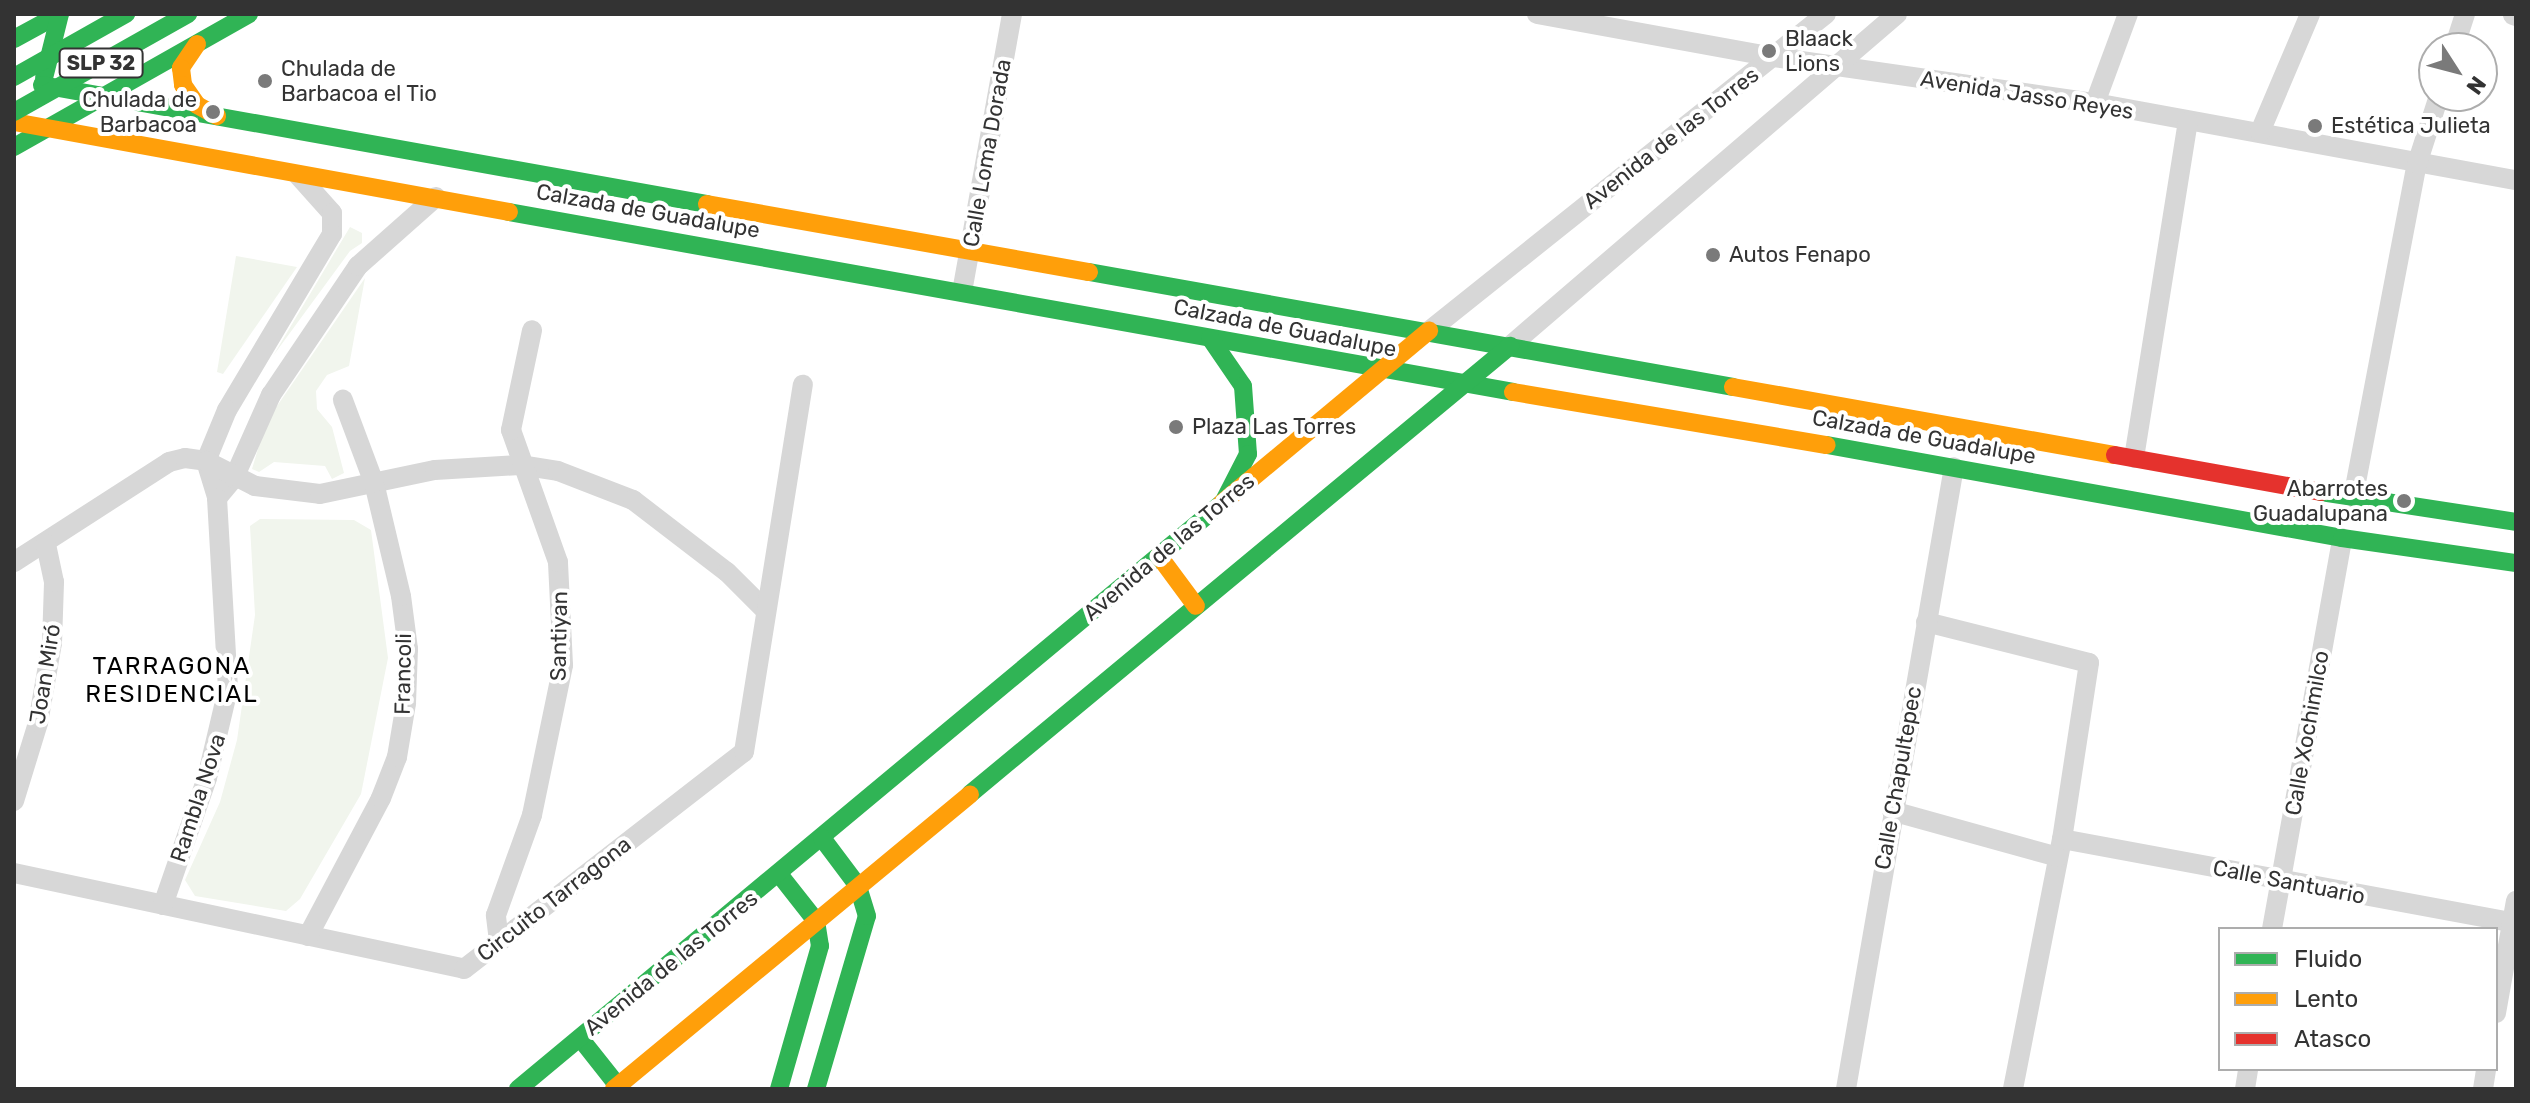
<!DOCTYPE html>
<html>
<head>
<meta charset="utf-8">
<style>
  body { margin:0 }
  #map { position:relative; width:2530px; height:1103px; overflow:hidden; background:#fff; font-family:Rubik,sans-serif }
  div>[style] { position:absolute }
  .green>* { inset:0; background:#f1f5ed }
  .street>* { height:20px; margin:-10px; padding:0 10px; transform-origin:10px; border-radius:10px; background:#d7d7d7 }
  .fast>* { height:18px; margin:-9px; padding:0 9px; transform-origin:9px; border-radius:9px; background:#30b455 }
  .slow>* { height:18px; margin:-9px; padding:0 9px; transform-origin:9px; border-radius:9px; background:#ff9f0a }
  .jam>* { height:18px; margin:-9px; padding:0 9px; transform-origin:9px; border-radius:9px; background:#e5322d }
  .fast-bridge>* { height:18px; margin:-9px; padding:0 9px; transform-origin:9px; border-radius:9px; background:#30b455 }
  .dots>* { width:22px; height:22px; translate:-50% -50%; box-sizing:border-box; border:4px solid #fff; border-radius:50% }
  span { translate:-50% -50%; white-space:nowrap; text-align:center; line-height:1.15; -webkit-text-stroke:8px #fff; paint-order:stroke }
  .shield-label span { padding:2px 6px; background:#fff; border:2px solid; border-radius:6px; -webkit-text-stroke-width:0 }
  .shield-label { font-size:20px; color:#333; font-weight:700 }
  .poi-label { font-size:22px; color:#333 }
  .left { translate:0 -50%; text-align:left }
  .right { translate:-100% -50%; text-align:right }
  .street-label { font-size:22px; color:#333 }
  .neighbourhood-label { font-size:24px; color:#000; letter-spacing:2px }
  .frame { position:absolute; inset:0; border:16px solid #333; pointer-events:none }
  .legend { position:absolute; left:2218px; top:927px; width:280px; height:144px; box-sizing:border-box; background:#fff; border:2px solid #adadad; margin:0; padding:10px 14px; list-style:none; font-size:24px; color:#333 }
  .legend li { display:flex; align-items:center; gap:16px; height:40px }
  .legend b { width:40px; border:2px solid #adadad }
  .north { position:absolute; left:2418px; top:32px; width:80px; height:80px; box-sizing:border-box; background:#fff; border:2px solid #adadad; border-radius:50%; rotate:126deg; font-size:22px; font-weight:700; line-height:32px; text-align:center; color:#333 }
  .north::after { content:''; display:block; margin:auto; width:28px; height:36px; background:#7a7a7a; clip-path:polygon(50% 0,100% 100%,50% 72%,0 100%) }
</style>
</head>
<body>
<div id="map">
  <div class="green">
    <div style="clip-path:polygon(350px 227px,362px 233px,362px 243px,350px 251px,273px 356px)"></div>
    <div style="clip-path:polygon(236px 256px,297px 267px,223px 374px,217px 372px)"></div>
    <div style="clip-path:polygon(365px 278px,349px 366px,327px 375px,316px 391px,317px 409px,332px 427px,344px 473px,332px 479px,325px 466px,274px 462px,259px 472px,252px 469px,266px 422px)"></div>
    <div style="clip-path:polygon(260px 519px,354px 520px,371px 530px,388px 658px,361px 794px,300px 899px,286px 911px,195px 896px,185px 880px,220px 802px,237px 740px,255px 615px,250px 526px)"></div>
  </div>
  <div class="street">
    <div style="left:1537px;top:14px;width:241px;rotate:10.3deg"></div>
    <div style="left:1774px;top:57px;width:324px;rotate:8.2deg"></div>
    <div style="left:2095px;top:103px;width:428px;rotate:10.4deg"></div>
    <div style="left:2513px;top:15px;width:3px;rotate:18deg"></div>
    <div style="left:2454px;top:48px;width:36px;rotate:-72deg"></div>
    <div style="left:2095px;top:103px;width:95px;rotate:-69.7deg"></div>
    <div style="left:2260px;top:132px;width:128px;rotate:-67deg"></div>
    <div style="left:298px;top:175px;width:51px;rotate:48.2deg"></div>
    <div style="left:332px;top:213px;width:21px;rotate:90deg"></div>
    <div style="left:332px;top:234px;width:205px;rotate:120.8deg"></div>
    <div style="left:227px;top:410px;width:55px;rotate:112.4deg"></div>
    <div style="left:206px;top:461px;width:39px;rotate:73deg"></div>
    <div style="left:217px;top:498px;width:26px;rotate:-50deg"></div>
    <div style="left:234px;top:478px;width:91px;rotate:-66deg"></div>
    <div style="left:271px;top:395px;width:156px;rotate:-56deg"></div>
    <div style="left:358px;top:266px;width:104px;rotate:-41.5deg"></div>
    <div style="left:962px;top:292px;width:282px;rotate:-79.8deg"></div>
    <div style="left:1429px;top:331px;width:508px;rotate:-38.61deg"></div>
    <div style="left:1510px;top:346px;width:510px;rotate:-40.63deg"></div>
    <div style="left:2134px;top:458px;width:340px;rotate:-80.9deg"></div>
    <div style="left:2353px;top:498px;width:340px;rotate:-79.2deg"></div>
    <div style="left:2417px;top:164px;width:71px;rotate:-72.1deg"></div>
    <div style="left:14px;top:562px;width:184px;rotate:-32.8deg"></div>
    <div style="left:169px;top:462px;width:16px;rotate:-14deg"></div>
    <div style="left:185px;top:458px;width:21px;rotate:8deg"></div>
    <div style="left:206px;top:461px;width:55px;rotate:27deg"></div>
    <div style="left:255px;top:486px;width:65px;rotate:7deg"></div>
    <div style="left:320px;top:494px;width:117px;rotate:-11.8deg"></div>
    <div style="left:435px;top:470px;width:85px;rotate:-3.4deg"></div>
    <div style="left:520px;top:465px;width:38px;rotate:9deg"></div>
    <div style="left:558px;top:471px;width:80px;rotate:21.1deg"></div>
    <div style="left:633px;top:500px;width:118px;rotate:37.5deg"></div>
    <div style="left:727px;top:572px;width:54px;rotate:45deg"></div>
    <div style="left:1926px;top:622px;width:168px;rotate:14.1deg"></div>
    <div style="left:2089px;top:663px;width:178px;rotate:98.7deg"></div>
    <div style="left:2062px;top:839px;width:255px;rotate:101.1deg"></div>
    <div style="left:14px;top:801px;width:82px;rotate:-72.9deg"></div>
    <div style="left:38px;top:723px;width:81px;rotate:-80.1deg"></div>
    <div style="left:52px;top:643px;width:61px;rotate:-88.1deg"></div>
    <div style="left:54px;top:582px;width:39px;rotate:-102deg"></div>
    <div style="left:1892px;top:811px;width:172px;rotate:15.5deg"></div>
    <div style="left:2062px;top:839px;width:462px;rotate:10.5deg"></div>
    <div style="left:14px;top:873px;width:460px;rotate:12deg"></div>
    <div style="left:464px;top:969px;width:354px;rotate:-37.8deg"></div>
    <div style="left:744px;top:752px;width:372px;rotate:-80.9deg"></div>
    <div style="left:163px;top:905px;width:134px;rotate:-70.9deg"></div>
    <div style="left:207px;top:778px;width:91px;rotate:-76.7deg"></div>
    <div style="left:228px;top:689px;width:191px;rotate:-93.3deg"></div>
    <div style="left:2272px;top:929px;width:397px;rotate:-79.8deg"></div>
    <div style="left:308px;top:936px;width:156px;rotate:-62.1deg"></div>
    <div style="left:381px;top:798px;width:44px;rotate:-68.7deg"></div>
    <div style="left:397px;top:757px;width:55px;rotate:-80.5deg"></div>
    <div style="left:406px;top:703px;width:54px;rotate:-87.9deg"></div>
    <div style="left:408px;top:649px;width:53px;rotate:-97.5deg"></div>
    <div style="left:401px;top:596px;width:116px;rotate:-103.4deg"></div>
    <div style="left:374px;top:483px;width:89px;rotate:-110.5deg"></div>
    <div style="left:499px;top:941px;width:26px;rotate:-97deg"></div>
    <div style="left:496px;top:915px;width:106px;rotate:-70.2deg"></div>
    <div style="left:532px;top:815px;width:153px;rotate:-78.3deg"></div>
    <div style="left:563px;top:665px;width:103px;rotate:-92.8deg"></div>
    <div style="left:558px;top:562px;width:140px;rotate:-109.6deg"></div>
    <div style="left:511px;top:430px;width:102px;rotate:-78.1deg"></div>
    <div style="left:2496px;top:1013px;width:114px;rotate:-79.9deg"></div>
    <div style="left:1846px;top:1089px;width:631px;rotate:-80.15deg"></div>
    <div style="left:2245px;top:1089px;width:20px;rotate:-81deg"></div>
    <div style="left:2483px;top:1089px;width:20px;rotate:-81deg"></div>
  </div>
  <div class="fast">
    <div style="left:14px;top:39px;width:52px;rotate:-28.5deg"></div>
    <div style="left:44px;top:78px;width:66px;rotate:-76deg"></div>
    <div style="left:42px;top:85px;width:676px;rotate:10.15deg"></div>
    <div style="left:14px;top:147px;width:270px;rotate:-29.5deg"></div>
    <div style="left:509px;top:212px;width:1020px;rotate:10.16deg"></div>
    <div style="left:1089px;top:272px;width:654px;rotate:10.12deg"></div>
    <div style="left:1210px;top:338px;width:58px;rotate:55.5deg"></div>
    <div style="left:1243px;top:386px;width:68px;rotate:85.8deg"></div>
    <div style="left:1248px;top:454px;width:53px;rotate:117.1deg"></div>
    <div style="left:1827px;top:445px;width:523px;rotate:10.24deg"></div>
    <div style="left:2342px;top:538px;width:176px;rotate:8.2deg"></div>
    <div style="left:2321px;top:492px;width:197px;rotate:8.7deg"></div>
    <div style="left:970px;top:794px;width:702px;rotate:-39.68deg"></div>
    <div style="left:779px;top:874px;width:60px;rotate:51.8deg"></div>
    <div style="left:816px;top:921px;width:25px;rotate:81deg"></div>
    <div style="left:820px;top:946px;width:149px;rotate:106deg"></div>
    <div style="left:580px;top:1038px;width:61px;rotate:51.6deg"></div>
    <div style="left:518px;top:1089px;width:915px;rotate:-39.77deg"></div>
    <div style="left:816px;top:1089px;width:180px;rotate:-73.6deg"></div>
    <div style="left:867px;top:916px;width:31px;rotate:-107deg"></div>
    <div style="left:858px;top:886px;width:60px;rotate:-126.9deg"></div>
  </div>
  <div class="slow">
    <div style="left:197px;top:44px;width:29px;rotate:124deg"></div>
    <div style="left:181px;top:68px;width:17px;rotate:83deg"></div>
    <div style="left:183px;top:85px;width:24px;rotate:55deg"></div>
    <div style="left:197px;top:105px;width:23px;rotate:29deg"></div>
    <div style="left:14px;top:122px;width:503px;rotate:10.3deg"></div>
    <div style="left:707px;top:204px;width:388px;rotate:10.1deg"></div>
    <div style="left:1733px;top:387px;width:388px;rotate:10.1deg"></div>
    <div style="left:1513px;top:392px;width:318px;rotate:9.6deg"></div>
    <div style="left:1221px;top:504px;width:271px;rotate:-39.8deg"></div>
    <div style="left:1159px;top:556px;width:62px;rotate:53.5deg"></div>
    <div style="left:614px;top:1089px;width:462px;rotate:-39.6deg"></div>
  </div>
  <div class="jam">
    <div style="left:2115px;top:455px;width:209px;rotate:10.2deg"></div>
  </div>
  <div class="fast-bridge">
    <div style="left:14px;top:77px;width:129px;rotate:-29.4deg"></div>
    <div style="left:14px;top:112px;width:200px;rotate:-29.4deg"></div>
  </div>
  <div class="dots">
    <div style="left:1769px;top:51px;background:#7a7a7a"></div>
    <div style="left:265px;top:81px;background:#7a7a7a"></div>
    <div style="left:213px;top:112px;background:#7a7a7a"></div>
    <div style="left:2315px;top:126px;background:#7a7a7a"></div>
    <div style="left:1713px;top:255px;background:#7a7a7a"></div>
    <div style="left:1176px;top:427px;background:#7a7a7a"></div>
    <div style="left:2404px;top:501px;background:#7a7a7a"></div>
  </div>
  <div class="shield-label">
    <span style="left:101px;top:63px">SLP 32</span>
  </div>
  <div class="poi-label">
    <span class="left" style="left:1785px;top:51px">Blaack<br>Lions</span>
    <span class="left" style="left:281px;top:81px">Chulada de<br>Barbacoa el Tio</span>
    <span class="right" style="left:197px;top:112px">Chulada de<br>Barbacoa</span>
    <span class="left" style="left:2331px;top:126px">Estética Julieta</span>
    <span class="left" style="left:1729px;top:255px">Autos Fenapo</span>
    <span class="left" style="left:1192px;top:427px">Plaza Las Torres</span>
    <span class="right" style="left:2388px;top:501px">Abarrotes<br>Guadalupana</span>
  </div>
  <div class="street-label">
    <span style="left:2027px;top:95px;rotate:9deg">Avenida Jasso Reyes</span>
    <span style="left:1671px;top:138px;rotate:-38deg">Avenida de las Torres</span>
    <span style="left:987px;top:153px;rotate:-80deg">Calle Loma Dorada</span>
    <span style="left:648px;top:211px;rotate:10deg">Calzada de Guadalupe</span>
    <span style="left:1285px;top:328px;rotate:11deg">Calzada de Guadalupe</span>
    <span style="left:1924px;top:437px;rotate:10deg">Calzada de Guadalupe</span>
    <span style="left:1169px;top:547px;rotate:-40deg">Avenida de las Torres</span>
    <span style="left:559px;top:636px;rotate:-89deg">Santiyan</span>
    <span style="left:45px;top:674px;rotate:-81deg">Joan Miró</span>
    <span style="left:403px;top:674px;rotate:-89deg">Francoli</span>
    <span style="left:2307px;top:733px;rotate:-80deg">Calle Xochimilco</span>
    <span style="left:1898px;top:778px;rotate:-80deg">Calle Chapultepec</span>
    <span style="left:198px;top:798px;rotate:-72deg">Rambla Nova</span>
    <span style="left:2289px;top:882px;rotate:11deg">Calle Santuario</span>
    <span style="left:554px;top:899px;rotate:-38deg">Circuito Tarragona</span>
    <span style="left:671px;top:963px;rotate:-39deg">Avenida de las Torres</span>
  </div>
  <div class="neighbourhood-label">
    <span style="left:172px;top:681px">TARRAGONA<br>RESIDENCIAL</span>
  </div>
  <div class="frame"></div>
  <ul class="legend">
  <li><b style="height:10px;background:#30b455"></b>Fluido</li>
  <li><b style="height:10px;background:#ff9f0a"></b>Lento</li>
  <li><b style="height:10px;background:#e5322d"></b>Atasco</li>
  </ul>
  <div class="north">N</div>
</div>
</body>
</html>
